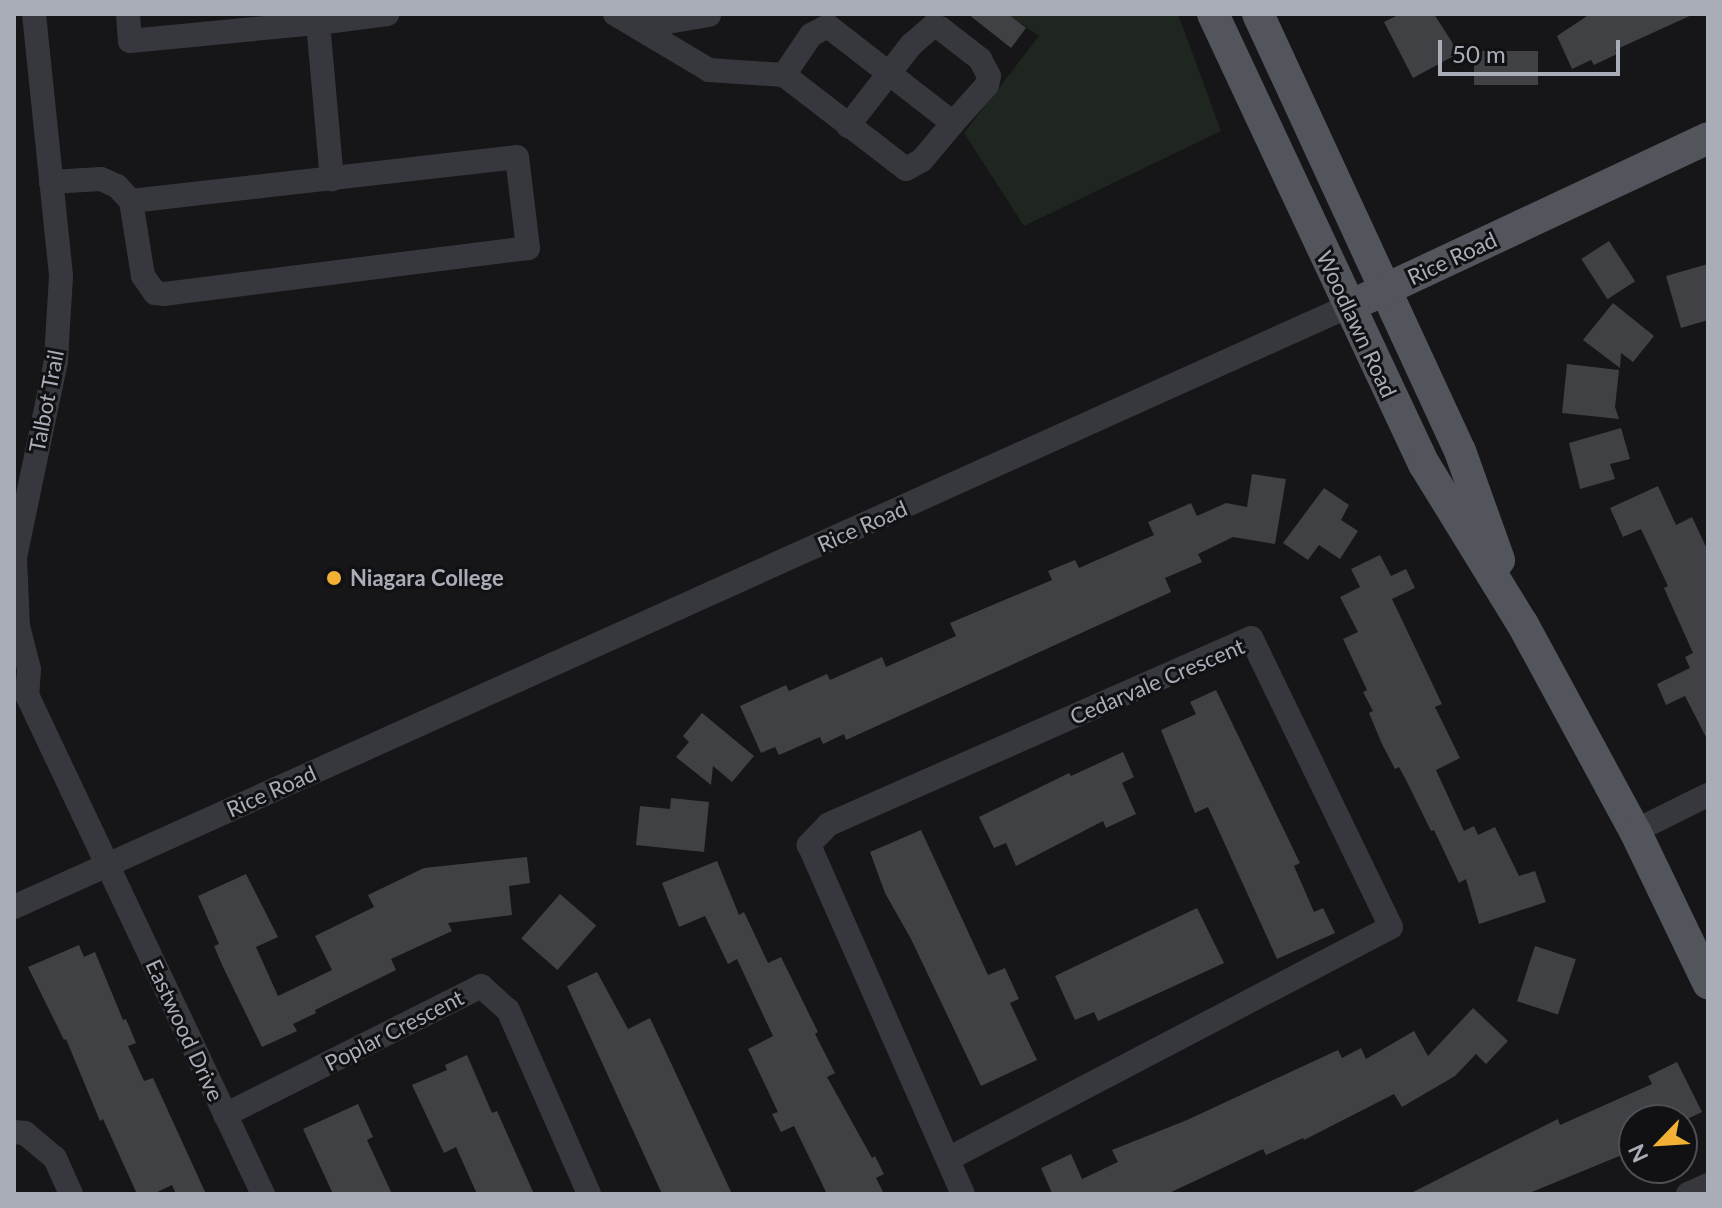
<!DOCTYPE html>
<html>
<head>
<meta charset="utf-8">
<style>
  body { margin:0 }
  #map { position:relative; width:1722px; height:1208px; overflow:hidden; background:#161618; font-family:Lato,sans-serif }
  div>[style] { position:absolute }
  .green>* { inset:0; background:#1e261f }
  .building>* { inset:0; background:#404145; transform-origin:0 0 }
  .minor>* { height:24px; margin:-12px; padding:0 12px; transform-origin:12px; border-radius:12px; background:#37383d }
  .major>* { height:32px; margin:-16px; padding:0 16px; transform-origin:16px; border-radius:16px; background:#53555c }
  .dots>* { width:22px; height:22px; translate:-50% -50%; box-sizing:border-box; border:4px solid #111113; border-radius:50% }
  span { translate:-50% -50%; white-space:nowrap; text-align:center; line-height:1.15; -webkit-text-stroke:6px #111113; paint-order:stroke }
  .street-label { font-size:22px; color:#a8adb8 }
  .poi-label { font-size:22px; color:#a8adb8; font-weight:700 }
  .left { translate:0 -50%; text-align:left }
  .frame { position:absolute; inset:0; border:16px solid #a8adb8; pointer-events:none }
  .north { position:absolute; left:1618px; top:1104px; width:80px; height:80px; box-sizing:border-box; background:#111113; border:2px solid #4d4f55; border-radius:50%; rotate:245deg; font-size:22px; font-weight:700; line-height:32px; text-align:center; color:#a8adb8 }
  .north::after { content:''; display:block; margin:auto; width:28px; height:36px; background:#f2b134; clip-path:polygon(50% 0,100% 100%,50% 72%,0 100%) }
  .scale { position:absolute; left:1438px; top:40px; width:182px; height:36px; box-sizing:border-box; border:4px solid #a8adb8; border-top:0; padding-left:10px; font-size:24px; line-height:28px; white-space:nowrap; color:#a8adb8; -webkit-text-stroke:6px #111113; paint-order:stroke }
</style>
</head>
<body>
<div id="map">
  <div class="green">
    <div style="clip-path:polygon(1007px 14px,1178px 14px,1221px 131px,1024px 226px,964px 133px,1039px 36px)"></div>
  </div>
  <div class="building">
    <div style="clip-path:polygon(968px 14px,1008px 14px,1026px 28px,1011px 48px)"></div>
    <div style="clip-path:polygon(1400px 14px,1434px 14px,1459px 53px,1413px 78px,1384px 22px)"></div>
    <div style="clip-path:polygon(1590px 14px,1694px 14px,1615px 50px,1617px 54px,1594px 65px,1591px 60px,1572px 69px,1557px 36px)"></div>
    <div style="left:1538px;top:51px;width:34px;height:64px;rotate:90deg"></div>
    <div style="left:1609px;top:241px;width:48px;height:33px;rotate:57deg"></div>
    <div style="clip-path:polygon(1708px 264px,1708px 320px,1681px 328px,1666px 276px)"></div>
    <div style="clip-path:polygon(1613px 303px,1654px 336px,1633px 362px,1621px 353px,1620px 368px,1583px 340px)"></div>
    <div style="clip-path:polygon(1567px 364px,1619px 370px,1615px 407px,1619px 419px,1562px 413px)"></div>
    <div style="clip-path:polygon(1621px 428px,1630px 459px,1610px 464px,1615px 479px,1580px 489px,1569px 443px)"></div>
    <div style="clip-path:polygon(1252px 474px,1286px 479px,1275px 544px,1233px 537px,1198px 554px,1202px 562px,1165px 578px,1171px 592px,1020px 661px,846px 740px,844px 734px,823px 744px,820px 737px,779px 755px,775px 747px,761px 753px,740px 706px,786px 685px,789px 691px,827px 674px,830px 680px,882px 657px,886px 667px,956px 636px,950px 623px,1052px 580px,1048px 571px,1075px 560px,1079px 568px,1154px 535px,1148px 522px,1191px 503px,1197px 516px,1226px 503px,1247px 507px)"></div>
    <div style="clip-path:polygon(1658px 486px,1676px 525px,1692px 517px,1708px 551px,1708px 741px,1685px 696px,1666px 705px,1657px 684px,1690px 668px,1685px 657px,1693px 653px,1664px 588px,1668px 586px,1641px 529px,1623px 537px,1610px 508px)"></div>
    <div style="clip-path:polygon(1324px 488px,1349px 505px,1341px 520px,1358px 531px,1340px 559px,1319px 545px,1308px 560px,1283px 543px)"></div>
    <div style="clip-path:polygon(1380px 555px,1391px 576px,1406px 569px,1415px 588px,1392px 599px,1442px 704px,1435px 707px,1460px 758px,1436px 770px,1464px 831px,1474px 826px,1478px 835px,1495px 827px,1519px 876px,1535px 871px,1546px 902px,1479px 924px,1466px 879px,1459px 883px,1434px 830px,1431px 831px,1408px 784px,1399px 767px,1395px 769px,1382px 744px,1369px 713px,1373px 711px,1363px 692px,1367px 690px,1343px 639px,1358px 632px,1340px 597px,1360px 587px,1351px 569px)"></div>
    <div style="clip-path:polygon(1216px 690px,1300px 863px,1294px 866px,1314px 912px,1323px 908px,1335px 933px,1277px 959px,1208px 807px,1195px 813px,1161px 730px,1196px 714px,1190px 702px)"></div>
    <div style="clip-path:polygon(702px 713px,754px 756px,732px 782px,713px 766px,711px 785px,676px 757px,689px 742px,683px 736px)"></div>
    <div style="clip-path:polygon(1123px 752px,1134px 777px,1122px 783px,1136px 814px,1106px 828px,1103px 821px,1016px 866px,1006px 843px,994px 848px,979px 817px,1069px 773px,1071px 776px)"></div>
    <div style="clip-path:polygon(671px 798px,709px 802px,704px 852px,636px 845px,640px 806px,670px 809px)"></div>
    <div style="clip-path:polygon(921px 830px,988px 975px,1005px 968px,1019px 999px,1010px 1003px,1037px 1060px,981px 1086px,911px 939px,885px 893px,870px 852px)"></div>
    <div style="clip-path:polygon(527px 857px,530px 883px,509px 886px,512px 915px,448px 923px,452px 931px,391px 959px,396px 970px,315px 1010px,316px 1013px,293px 1024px,297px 1031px,262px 1047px,223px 967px,214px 946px,219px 944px,198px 896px,246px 874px,278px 937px,256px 947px,278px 996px,332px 970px,315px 936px,374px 907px,368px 895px,424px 868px)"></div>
    <div style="clip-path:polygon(717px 861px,739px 915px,744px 912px,768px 963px,781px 957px,818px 1032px,815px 1034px,835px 1073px,827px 1077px,872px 1158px,875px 1156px,884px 1174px,876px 1178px,884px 1194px,827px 1194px,794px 1126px,781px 1132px,772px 1114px,778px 1112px,748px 1049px,773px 1036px,737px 959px,728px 964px,705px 916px,679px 927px,662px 883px)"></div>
    <div style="left:560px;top:894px;width:48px;height:59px;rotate:41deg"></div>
    <div style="clip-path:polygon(1197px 908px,1224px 963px,1098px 1021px,1094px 1012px,1075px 1020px,1055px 976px)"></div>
    <div style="clip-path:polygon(79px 945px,84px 957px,95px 952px,123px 1020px,126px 1019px,136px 1043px,128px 1046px,144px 1081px,153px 1078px,206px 1194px,176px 1194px,172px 1185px,153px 1194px,137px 1194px,103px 1119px,100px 1121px,66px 1039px,64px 1040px,28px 967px)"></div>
    <div style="left:1535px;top:946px;width:43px;height:58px;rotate:18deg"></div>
    <div style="clip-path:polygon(597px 972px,628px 1029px,650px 1018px,732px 1194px,662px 1194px,567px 986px)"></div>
    <div style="clip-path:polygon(1473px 1008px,1508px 1041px,1486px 1064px,1476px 1054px,1455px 1076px,1402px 1107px,1394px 1094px,1304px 1140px,1303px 1138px,1266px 1155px,1263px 1149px,1167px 1194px,1050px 1194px,1052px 1193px,1041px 1168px,1071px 1154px,1082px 1179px,1118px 1162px,1112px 1150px,1187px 1120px,1338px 1050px,1342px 1058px,1361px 1048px,1366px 1059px,1414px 1031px,1428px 1056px)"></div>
    <div style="clip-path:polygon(467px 1055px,492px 1113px,497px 1111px,534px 1194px,477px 1194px,456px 1147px,444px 1153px,412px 1085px,447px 1070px,445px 1065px)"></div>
    <div style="clip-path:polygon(1677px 1062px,1702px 1112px,1685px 1120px,1634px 1120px,1634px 1150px,1527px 1194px,1409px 1194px,1558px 1119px,1560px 1125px,1652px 1084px,1648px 1076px)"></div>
    <div style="clip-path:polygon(358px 1104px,373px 1137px,367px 1140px,392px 1194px,333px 1194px,303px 1129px)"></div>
  </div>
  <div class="minor">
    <div style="left:34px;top:14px;width:263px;rotate:84.1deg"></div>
    <div style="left:61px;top:276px;width:85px;rotate:93.4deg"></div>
    <div style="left:56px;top:361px;width:201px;rotate:101.8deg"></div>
    <div style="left:15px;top:558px;width:68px;rotate:87.5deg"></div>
    <div style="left:18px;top:626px;width:44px;rotate:75.7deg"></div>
    <div style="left:29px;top:669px;width:26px;rotate:94deg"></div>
    <div style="left:27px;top:695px;width:552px;rotate:64.69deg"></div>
    <div style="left:128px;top:14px;width:27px;rotate:86deg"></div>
    <div style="left:130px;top:41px;width:189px;rotate:-5.5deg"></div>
    <div style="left:318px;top:23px;width:157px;rotate:84.9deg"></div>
    <div style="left:615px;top:14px;width:109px;rotate:30.8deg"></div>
    <div style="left:709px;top:70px;width:75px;rotate:3.8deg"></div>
    <div style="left:784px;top:75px;width:154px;rotate:37.6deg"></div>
    <div style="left:906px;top:169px;width:18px;rotate:-29deg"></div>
    <div style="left:922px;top:160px;width:48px;rotate:-50deg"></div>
    <div style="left:953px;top:123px;width:158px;rotate:-142.2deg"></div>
    <div style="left:828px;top:26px;width:19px;rotate:152deg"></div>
    <div style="left:811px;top:35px;width:48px;rotate:124deg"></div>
    <div style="left:318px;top:23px;width:70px;rotate:-7.4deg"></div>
    <div style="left:638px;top:27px;width:72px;rotate:-9.6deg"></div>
    <div style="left:848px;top:126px;width:103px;rotate:-52.1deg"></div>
    <div style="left:911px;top:45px;width:29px;rotate:-41deg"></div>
    <div style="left:933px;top:26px;width:7px;rotate:16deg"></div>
    <div style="left:940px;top:28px;width:51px;rotate:37.8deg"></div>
    <div style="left:980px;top:59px;width:19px;rotate:62deg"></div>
    <div style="left:989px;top:76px;width:9px;rotate:103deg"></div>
    <div style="left:987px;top:85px;width:51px;rotate:131.8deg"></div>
    <div style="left:51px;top:182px;width:50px;rotate:-3.4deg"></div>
    <div style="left:101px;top:179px;width:17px;rotate:24deg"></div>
    <div style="left:117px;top:186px;width:21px;rotate:47deg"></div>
    <div style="left:131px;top:201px;width:388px;rotate:-6.5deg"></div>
    <div style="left:517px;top:157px;width:92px;rotate:83.1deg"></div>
    <div style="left:528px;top:248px;width:366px;rotate:172.8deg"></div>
    <div style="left:165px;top:294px;width:10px;rotate:-174deg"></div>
    <div style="left:155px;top:293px;width:21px;rotate:-125deg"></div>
    <div style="left:143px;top:276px;width:76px;rotate:-99.1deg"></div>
    <div style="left:1635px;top:831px;width:81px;rotate:-26.3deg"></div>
    <div style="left:14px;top:907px;width:1464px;rotate:-24.24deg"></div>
    <div style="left:225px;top:1115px;width:287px;rotate:-26.7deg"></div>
    <div style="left:481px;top:986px;width:36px;rotate:42deg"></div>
    <div style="left:508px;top:1010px;width:201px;rotate:66.2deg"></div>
    <div style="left:14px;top:1132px;width:11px;rotate:5deg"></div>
    <div style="left:25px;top:1133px;width:39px;rotate:40deg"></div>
    <div style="left:55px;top:1158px;width:39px;rotate:66deg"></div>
    <div style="left:948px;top:1159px;width:500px;rotate:-27.64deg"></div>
    <div style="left:1391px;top:927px;width:321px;rotate:-115.8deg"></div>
    <div style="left:1251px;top:638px;width:462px;rotate:156.2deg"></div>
    <div style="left:828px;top:825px;width:28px;rotate:134deg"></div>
    <div style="left:809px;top:845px;width:381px;rotate:66.2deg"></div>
    <div style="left:1688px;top:1194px;width:22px;rotate:-24deg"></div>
  </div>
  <div class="major">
    <div style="left:1213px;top:14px;width:497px;rotate:64.9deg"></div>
    <div style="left:1424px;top:464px;width:187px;rotate:58.4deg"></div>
    <div style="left:1522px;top:623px;width:237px;rotate:61.5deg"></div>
    <div style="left:1635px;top:831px;width:169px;rotate:64.3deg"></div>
    <div style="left:1258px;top:14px;width:481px;rotate:65.2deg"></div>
    <div style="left:1460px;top:451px;width:116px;rotate:70.3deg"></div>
    <div style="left:1367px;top:298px;width:377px;rotate:-25.1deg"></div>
  </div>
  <div class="dots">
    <div style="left:334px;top:578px;background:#f2b134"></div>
  </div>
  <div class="street-label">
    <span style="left:1452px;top:258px;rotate:-25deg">Rice Road</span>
    <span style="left:1357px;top:324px;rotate:65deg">Woodlawn Road</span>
    <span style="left:46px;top:401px;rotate:-79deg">Talbot Trail</span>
    <span style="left:862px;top:526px;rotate:-24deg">Rice Road</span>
    <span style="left:1157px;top:681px;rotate:-23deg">Cedarvale Crescent</span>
    <span style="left:271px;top:791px;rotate:-24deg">Rice Road</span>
    <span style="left:185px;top:1030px;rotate:65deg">Eastwood Drive</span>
    <span style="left:394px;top:1030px;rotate:-27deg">Poplar Crescent</span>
  </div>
  <div class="poi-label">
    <span class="left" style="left:350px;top:578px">Niagara College</span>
  </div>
  <div class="frame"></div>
  <div class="north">N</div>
  <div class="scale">50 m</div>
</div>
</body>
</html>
